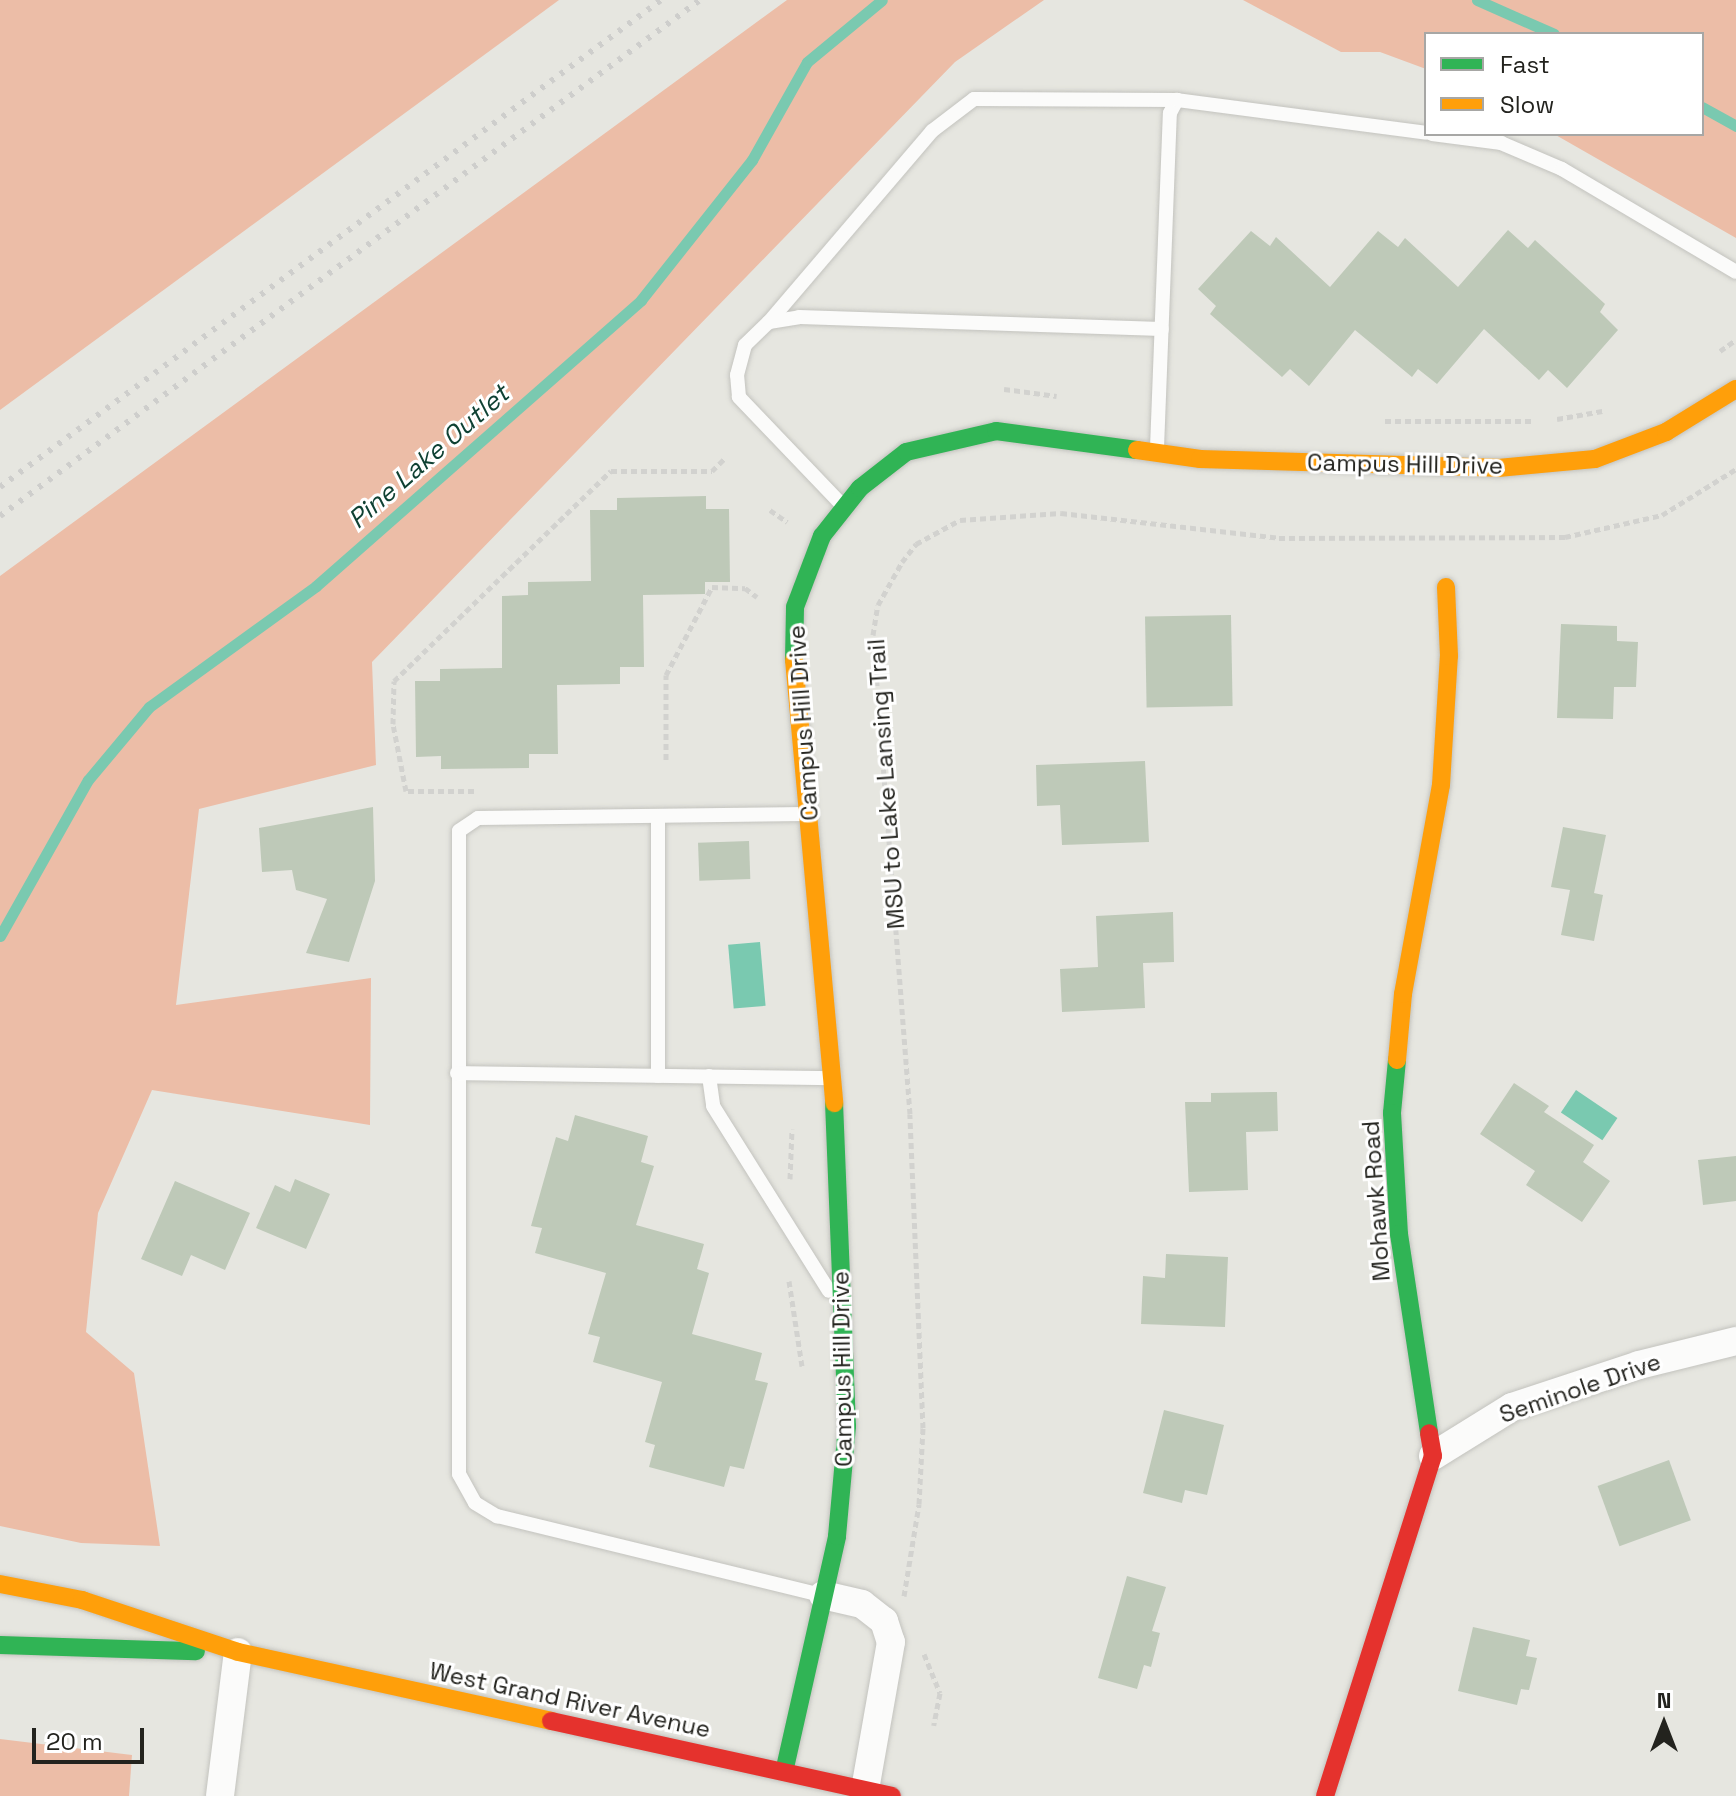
<!DOCTYPE html>
<html>
<head>
<meta charset="utf-8">
<style>
  body { margin:0 }
  #map { position:relative; width:1736px; height:1796px; overflow:hidden; background:#e6e6e0; font-family:"Space Grotesk",sans-serif }
  div>[style] { position:absolute }
  .forest>* { inset:0; background:#ecbda7 }
  .water>* { inset:0; background:#7ac9b0; transform-origin:0 0 }
  .stream>* { height:11px; margin:-5.5px; padding:0 5.5px; transform-origin:5.5px; border-radius:5.5px; background:#7ac9b0 }
  .building>* { inset:0; background:#bec9b8; transform-origin:0 0 }
  .path>* { height:5px; margin-top:-2.5px; transform-origin:0; background:repeating-linear-gradient(90deg,#d2d2cf 0 6px,transparent 0 10px) }
  .roads { filter:drop-shadow(0 0 2px #c3c3be) drop-shadow(0 0 2px #c3c3be) }
  .lane>* { height:14px; margin:-7px; padding:0 7px; transform-origin:7px; border-radius:7px; background:#fbfbfa }
  .street>* { height:28px; margin:-14px; padding:0 14px; transform-origin:14px; border-radius:14px; background:#fbfbfa }
  .fast>* { height:18px; margin:-9px; padding:0 9px; transform-origin:9px; border-radius:9px; background:#30b455 }
  .slow>* { height:18px; margin:-9px; padding:0 9px; transform-origin:9px; border-radius:9px; background:#ff9f0a }
  .jam>* { height:18px; margin:-9px; padding:0 9px; transform-origin:9px; border-radius:9px; background:#e5322d }
  .rail>* { height:6px; margin-top:-3px; transform-origin:0; background:repeating-linear-gradient(90deg,#cececc 0 4px,transparent 0 12px) }
  span { translate:-50% -50%; white-space:nowrap; text-align:center; line-height:1.15; -webkit-text-stroke:6px #fff; paint-order:stroke }
  .street-label { font-size:24px; color:#23231e }
  .water-label { font-size:26px; color:#0f4133; font-style:italic }
  .legend { position:absolute; left:1424px; top:32px; width:280px; height:104px; box-sizing:border-box; background:#fff; border:2px solid #a7a7a5; margin:0; padding:10px 14px; list-style:none; font-size:24px; color:#23231e }
  .legend li { display:flex; align-items:center; gap:16px; height:40px }
  .legend b { width:40px; border:2px solid #a7a7a5 }
  .north { position:absolute; left:1624px; top:1684px; width:80px; height:80px; -webkit-text-stroke:6px #fff; paint-order:stroke; rotate:0deg; font-size:22px; font-weight:700; line-height:32px; text-align:center; color:#23231e }
  .north::after { content:''; display:block; margin:auto; width:28px; height:36px; background:#23231e; clip-path:polygon(50% 0,100% 100%,50% 72%,0 100%) }
  .scale { position:absolute; left:32px; top:1728px; width:112px; height:36px; box-sizing:border-box; border:4px solid #23231e; border-top:0; padding-left:10px; font-size:24px; line-height:28px; white-space:nowrap; color:#23231e; -webkit-text-stroke:6px #fff; paint-order:stroke }
</style>
</head>
<body>
<div id="map">
  <div class="forest">
    <div style="clip-path:polygon(0 0,559px 0,0 410px)"></div>
    <div style="clip-path:polygon(787px 0,1044px 0,955px 62px,372px 662px,376px 765px,199px 809px,176px 1005px,371px 978px,370px 1125px,152px 1090px,98px 1213px,86px 1332px,134px 1373px,160px 1546px,81px 1543px,0 1526px,0 576px)"></div>
    <div style="clip-path:polygon(1243px 0,1736px 0,1736px 238px,1554px 134px,1702px 134px,1702px 34px,1426px 34px,1426px 69px,1380px 52px,1341px 52px)"></div>
    <div style="clip-path:polygon(0 1739px,132px 1755px,129px 1796px,0 1796px)"></div>
  </div>
  <div class="water">
    <div style="left:760px;top:942px;width:64px;height:32px;rotate:85deg"></div>
    <div style="left:1576px;top:1090px;width:50px;height:27px;rotate:34deg"></div>
  </div>
  <div class="stream">
    <div style="left:1477px;top:0;width:84px;rotate:23.8deg"></div>
    <div style="left:1702px;top:107px;width:39px;rotate:29deg"></div>
    <div style="left:0;top:936px;width:179px;rotate:-60.6deg"></div>
    <div style="left:88px;top:780px;width:95px;rotate:-50.1deg"></div>
    <div style="left:149px;top:707px;width:206px;rotate:-35.9deg"></div>
    <div style="left:316px;top:586px;width:433px;rotate:-41.3deg"></div>
    <div style="left:641px;top:300px;width:179px;rotate:-51.6deg"></div>
    <div style="left:752px;top:160px;width:112px;rotate:-60.7deg"></div>
    <div style="left:807px;top:62px;width:97px;rotate:-39.6deg"></div>
  </div>
  <div class="building">
    <div style="clip-path:polygon(1508px 230px,1528px 248px,1535px 240px,1605px 304px,1600px 312px,1618px 330px,1567px 388px,1548px 370px,1539px 380px,1484px 329px,1437px 384px,1418px 369px,1412px 377px,1355px 330px,1309px 386px,1290px 369px,1282px 377px,1210px 314px,1216px 306px,1198px 289px,1251px 231px,1270px 246px,1276px 237px,1330px 287px,1378px 231px,1398px 247px,1405px 238px,1458px 287px)"></div>
    <div style="clip-path:polygon(706px 496px,706px 509px,729px 509px,730px 582px,705px 582px,705px 594px,643px 595px,644px 667px,620px 667px,620px 684px,557px 685px,558px 754px,529px 754px,529px 768px,441px 769px,441px 756px,416px 757px,415px 681px,440px 681px,440px 669px,502px 668px,502px 596px,528px 595px,528px 582px,591px 581px,590px 510px,617px 510px,617px 498px)"></div>
    <div style="left:1231px;top:615px;width:91px;height:86px;rotate:89deg"></div>
    <div style="clip-path:polygon(1561px 624px,1617px 626px,1617px 641px,1638px 642px,1636px 687px,1614px 687px,1613px 719px,1557px 718px)"></div>
    <div style="clip-path:polygon(1145px 761px,1149px 842px,1062px 845px,1060px 805px,1037px 806px,1036px 765px)"></div>
    <div style="clip-path:polygon(373px 807px,375px 881px,349px 962px,306px 953px,327px 899px,296px 890px,292px 870px,262px 872px,259px 828px)"></div>
    <div style="clip-path:polygon(1563px 827px,1606px 835px,1594px 893px,1603px 895px,1594px 941px,1561px 935px,1570px 890px,1551px 887px)"></div>
    <div style="left:749px;top:841px;width:38px;height:51px;rotate:88deg"></div>
    <div style="clip-path:polygon(1173px 912px,1174px 962px,1143px 963px,1145px 1008px,1062px 1012px,1060px 969px,1098px 967px,1096px 916px)"></div>
    <div style="clip-path:polygon(1514px 1083px,1549px 1106px,1544px 1112px,1594px 1145px,1583px 1162px,1610px 1181px,1582px 1222px,1526px 1185px,1535px 1171px,1480px 1134px)"></div>
    <div style="clip-path:polygon(1277px 1092px,1278px 1131px,1246px 1132px,1248px 1190px,1189px 1192px,1185px 1102px,1211px 1102px,1211px 1093px)"></div>
    <div style="clip-path:polygon(575px 1115px,648px 1136px,641px 1162px,654px 1166px,636px 1225px,704px 1244px,697px 1269px,709px 1273px,692px 1334px,762px 1353px,755px 1380px,768px 1383px,744px 1469px,730px 1466px,724px 1487px,649px 1467px,655px 1445px,645px 1442px,662px 1382px,593px 1362px,600px 1337px,588px 1334px,606px 1273px,535px 1253px,542px 1228px,531px 1226px,556px 1137px,568px 1141px)"></div>
    <div style="clip-path:polygon(1736px 1156px,1736px 1201px,1703px 1205px,1698px 1160px)"></div>
    <div style="clip-path:polygon(295px 1179px,330px 1194px,306px 1249px,256px 1228px,275px 1185px,290px 1192px)"></div>
    <div style="clip-path:polygon(175px 1181px,250px 1213px,225px 1270px,191px 1255px,182px 1276px,141px 1259px)"></div>
    <div style="clip-path:polygon(1166px 1254px,1228px 1257px,1225px 1327px,1141px 1324px,1143px 1276px,1165px 1278px)"></div>
    <div style="clip-path:polygon(1164px 1410px,1224px 1425px,1207px 1495px,1185px 1490px,1182px 1503px,1143px 1493px)"></div>
    <div style="left:1669px;top:1460px;width:64px;height:76px;rotate:70deg"></div>
    <div style="clip-path:polygon(1127px 1576px,1166px 1587px,1152px 1631px,1160px 1633px,1151px 1667px,1144px 1665px,1137px 1689px,1098px 1678px)"></div>
    <div style="clip-path:polygon(1473px 1627px,1530px 1640px,1526px 1656px,1537px 1658px,1529px 1690px,1521px 1689px,1517px 1705px,1458px 1691px)"></div>
  </div>
  <div class="path">
    <div style="left:1720px;top:351px;width:19px;rotate:-35deg"></div>
    <div style="left:1004px;top:389px;width:53px;rotate:7.5deg"></div>
    <div style="left:1557px;top:419px;width:46px;rotate:-10.1deg"></div>
    <div style="left:1385px;top:421px;width:150px"></div>
    <div style="left:770px;top:510px;width:21px;rotate:35deg"></div>
    <div style="left:666px;top:760px;width:85px;rotate:-90deg"></div>
    <div style="left:666px;top:675px;width:99px;rotate:-62.4deg"></div>
    <div style="left:712px;top:587px;width:33px;rotate:2deg"></div>
    <div style="left:745px;top:588px;width:15px;rotate:37deg"></div>
    <div style="left:474px;top:791px;width:68px;rotate:180deg"></div>
    <div style="left:406px;top:791px;width:68px;rotate:-101deg"></div>
    <div style="left:393px;top:724px;width:43px;rotate:-88.7deg"></div>
    <div style="left:394px;top:681px;width:302px;rotate:-44.1deg"></div>
    <div style="left:611px;top:471px;width:101px"></div>
    <div style="left:712px;top:471px;width:17px;rotate:-45deg"></div>
    <div style="left:790px;top:1179px;width:50px;rotate:-87.7deg"></div>
    <div style="left:789px;top:1281px;width:86px;rotate:81.3deg"></div>
    <div style="left:904px;top:1596px;width:93px;rotate:-80.7deg"></div>
    <div style="left:919px;top:1504px;width:76px;rotate:-87deg"></div>
    <div style="left:923px;top:1428px;width:314px;rotate:-92.4deg"></div>
    <div style="left:910px;top:1114px;width:480px;rotate:-94.4deg"></div>
    <div style="left:873px;top:635px;width:30px;rotate:-81deg"></div>
    <div style="left:878px;top:605px;width:49px;rotate:-60.8deg"></div>
    <div style="left:902px;top:562px;width:23px;rotate:-52deg"></div>
    <div style="left:916px;top:544px;width:50px;rotate:-28.6deg"></div>
    <div style="left:960px;top:520px;width:101px;rotate:-4deg"></div>
    <div style="left:1061px;top:513px;width:219px;rotate:6.5deg"></div>
    <div style="left:1279px;top:538px;width:286px;rotate:-0.2deg"></div>
    <div style="left:1565px;top:537px;width:99px;rotate:-12.8deg"></div>
    <div style="left:1662px;top:515px;width:87px;rotate:-31.9deg"></div>
    <div style="left:924px;top:1654px;width:42px;rotate:67.7deg"></div>
    <div style="left:940px;top:1693px;width:33px;rotate:101deg"></div>
  </div>
  <div class="roads">
    <div class="lane">
      <div style="left:1432px;top:134px;width:70px;rotate:7.4deg"></div>
      <div style="left:1501px;top:143px;width:66px;rotate:23.1deg"></div>
      <div style="left:1562px;top:169px;width:202px;rotate:30.6deg"></div>
      <div style="left:769px;top:322px;width:251px;rotate:-49.5deg"></div>
      <div style="left:932px;top:131px;width:53px;rotate:-37.3deg"></div>
      <div style="left:974px;top:99px;width:203px;rotate:0.3deg"></div>
      <div style="left:1157px;top:448px;width:335px;rotate:-87.8deg"></div>
      <div style="left:1170px;top:113px;width:15px;rotate:-62deg"></div>
      <div style="left:1177px;top:100px;width:251px;rotate:7.5deg"></div>
      <div style="left:843px;top:506px;width:151px;rotate:-133.7deg"></div>
      <div style="left:739px;top:397px;width:22px;rotate:-95deg"></div>
      <div style="left:737px;top:375px;width:31px;rotate:-75deg"></div>
      <div style="left:745px;top:345px;width:33px;rotate:-44deg"></div>
      <div style="left:769px;top:322px;width:30px;rotate:-9deg"></div>
      <div style="left:799px;top:317px;width:363px;rotate:1.9deg"></div>
      <div style="left:805px;top:814px;width:327px;rotate:179.3deg"></div>
      <div style="left:478px;top:818px;width:23px;rotate:146deg"></div>
      <div style="left:459px;top:831px;width:643px;rotate:90deg"></div>
      <div style="left:459px;top:1474px;width:33px;rotate:61deg"></div>
      <div style="left:475px;top:1503px;width:26px;rotate:31deg"></div>
      <div style="left:497px;top:1516px;width:333px;rotate:13.7deg"></div>
      <div style="left:457px;top:1073px;width:372px;rotate:0.8deg"></div>
      <div style="left:658px;top:1076px;width:260px;rotate:-90deg"></div>
      <div style="left:709px;top:1076px;width:30px;rotate:82deg"></div>
      <div style="left:713px;top:1106px;width:218px;rotate:57.9deg"></div>
    </div>
    <div class="street">
      <div style="left:1433px;top:1456px;width:93px;rotate:-31.8deg"></div>
      <div style="left:1512px;top:1407px;width:134px;rotate:-18.3deg"></div>
      <div style="left:1639px;top:1365px;width:100px;rotate:-13.9deg"></div>
      <div style="left:823px;top:1595px;width:40px;rotate:13deg"></div>
      <div style="left:862px;top:1604px;width:28px;rotate:38deg"></div>
      <div style="left:884px;top:1621px;width:22px;rotate:72deg"></div>
      <div style="left:891px;top:1642px;width:150px;rotate:100deg"></div>
      <div style="left:220px;top:1796px;width:145px;rotate:-82.9deg"></div>
    </div>
    <div class="fast">
      <div style="left:794px;top:660px;width:53px;rotate:-88.9deg"></div>
      <div style="left:795px;top:607px;width:76px;rotate:-69.2deg"></div>
      <div style="left:822px;top:536px;width:61px;rotate:-51.6deg"></div>
      <div style="left:860px;top:488px;width:58px;rotate:-38deg"></div>
      <div style="left:906px;top:452px;width:92px;rotate:-13.1deg"></div>
      <div style="left:996px;top:431px;width:142px;rotate:7.7deg"></div>
      <div style="left:1397px;top:1060px;width:53px;rotate:95.4deg"></div>
      <div style="left:1392px;top:1113px;width:121px;rotate:86.7deg"></div>
      <div style="left:1399px;top:1234px;width:201px;rotate:81.4deg"></div>
      <div style="left:0;top:1645px;width:196px;rotate:1.8deg"></div>
      <div style="left:784px;top:1772px;width:242px;rotate:-77.3deg"></div>
      <div style="left:837px;top:1536px;width:110px;rotate:-84.8deg"></div>
      <div style="left:847px;top:1426px;width:323px;rotate:-92.3deg"></div>
    </div>
    <div class="slow">
      <div style="left:1137px;top:450px;width:64px;rotate:8.1deg"></div>
      <div style="left:1200px;top:459px;width:298px;rotate:1.7deg"></div>
      <div style="left:1498px;top:468px;width:97px;rotate:-5.3deg"></div>
      <div style="left:1595px;top:459px;width:76px;rotate:-20.8deg"></div>
      <div style="left:1666px;top:432px;width:82px;rotate:-31.6deg"></div>
      <div style="left:794px;top:660px;width:445px;rotate:84.8deg"></div>
      <div style="left:1397px;top:1060px;width:66px;rotate:-84.8deg"></div>
      <div style="left:1403px;top:994px;width:212px;rotate:-79.7deg"></div>
      <div style="left:1441px;top:785px;width:129px;rotate:-86.5deg"></div>
      <div style="left:1449px;top:656px;width:69px;rotate:-92.5deg"></div>
      <div style="left:0;top:1584px;width:84px;rotate:11deg"></div>
      <div style="left:82px;top:1600px;width:164px;rotate:18.4deg"></div>
      <div style="left:238px;top:1652px;width:321px;rotate:12.4deg"></div>
    </div>
    <div class="jam">
      <div style="left:551px;top:1721px;width:349px;rotate:12.4deg"></div>
      <div style="left:1325px;top:1796px;width:357px;rotate:-72.4deg"></div>
      <div style="left:1433px;top:1456px;width:23px;rotate:-100deg"></div>
    </div>
  </div>
  <div class="rail">
    <div style="left:0;top:487px;width:821px;rotate:-36.38deg"></div>
    <div style="left:0;top:516px;width:870px;rotate:-36.4deg"></div>
  </div>
  <div class="street-label">
    <span style="left:1405px;top:464px;rotate:1deg">Campus Hill Drive</span>
    <span style="left:803px;top:723px;rotate:-94deg">Campus Hill Drive</span>
    <span style="left:886px;top:784px;rotate:-94deg">MSU to Lake Lansing Trail</span>
    <span style="left:1376px;top:1201px;rotate:-94deg">Mohawk Road</span>
    <span style="left:842px;top:1369px;rotate:-91deg">Campus Hill Drive</span>
    <span style="left:1580px;top:1388px;rotate:-19deg">Seminole Drive</span>
    <span style="left:570px;top:1700px;rotate:12deg">West Grand River Avenue</span>
  </div>
  <div class="water-label">
    <span style="left:429px;top:457px;rotate:-41deg">Pine Lake Outlet</span>
  </div>
  <ul class="legend">
  <li><b style="height:10px;background:#30b455"></b>Fast</li>
  <li><b style="height:10px;background:#ff9f0a"></b>Slow</li>
  </ul>
  <div class="north">N</div>
  <div class="scale">20 m</div>
</div>
</body>
</html>
